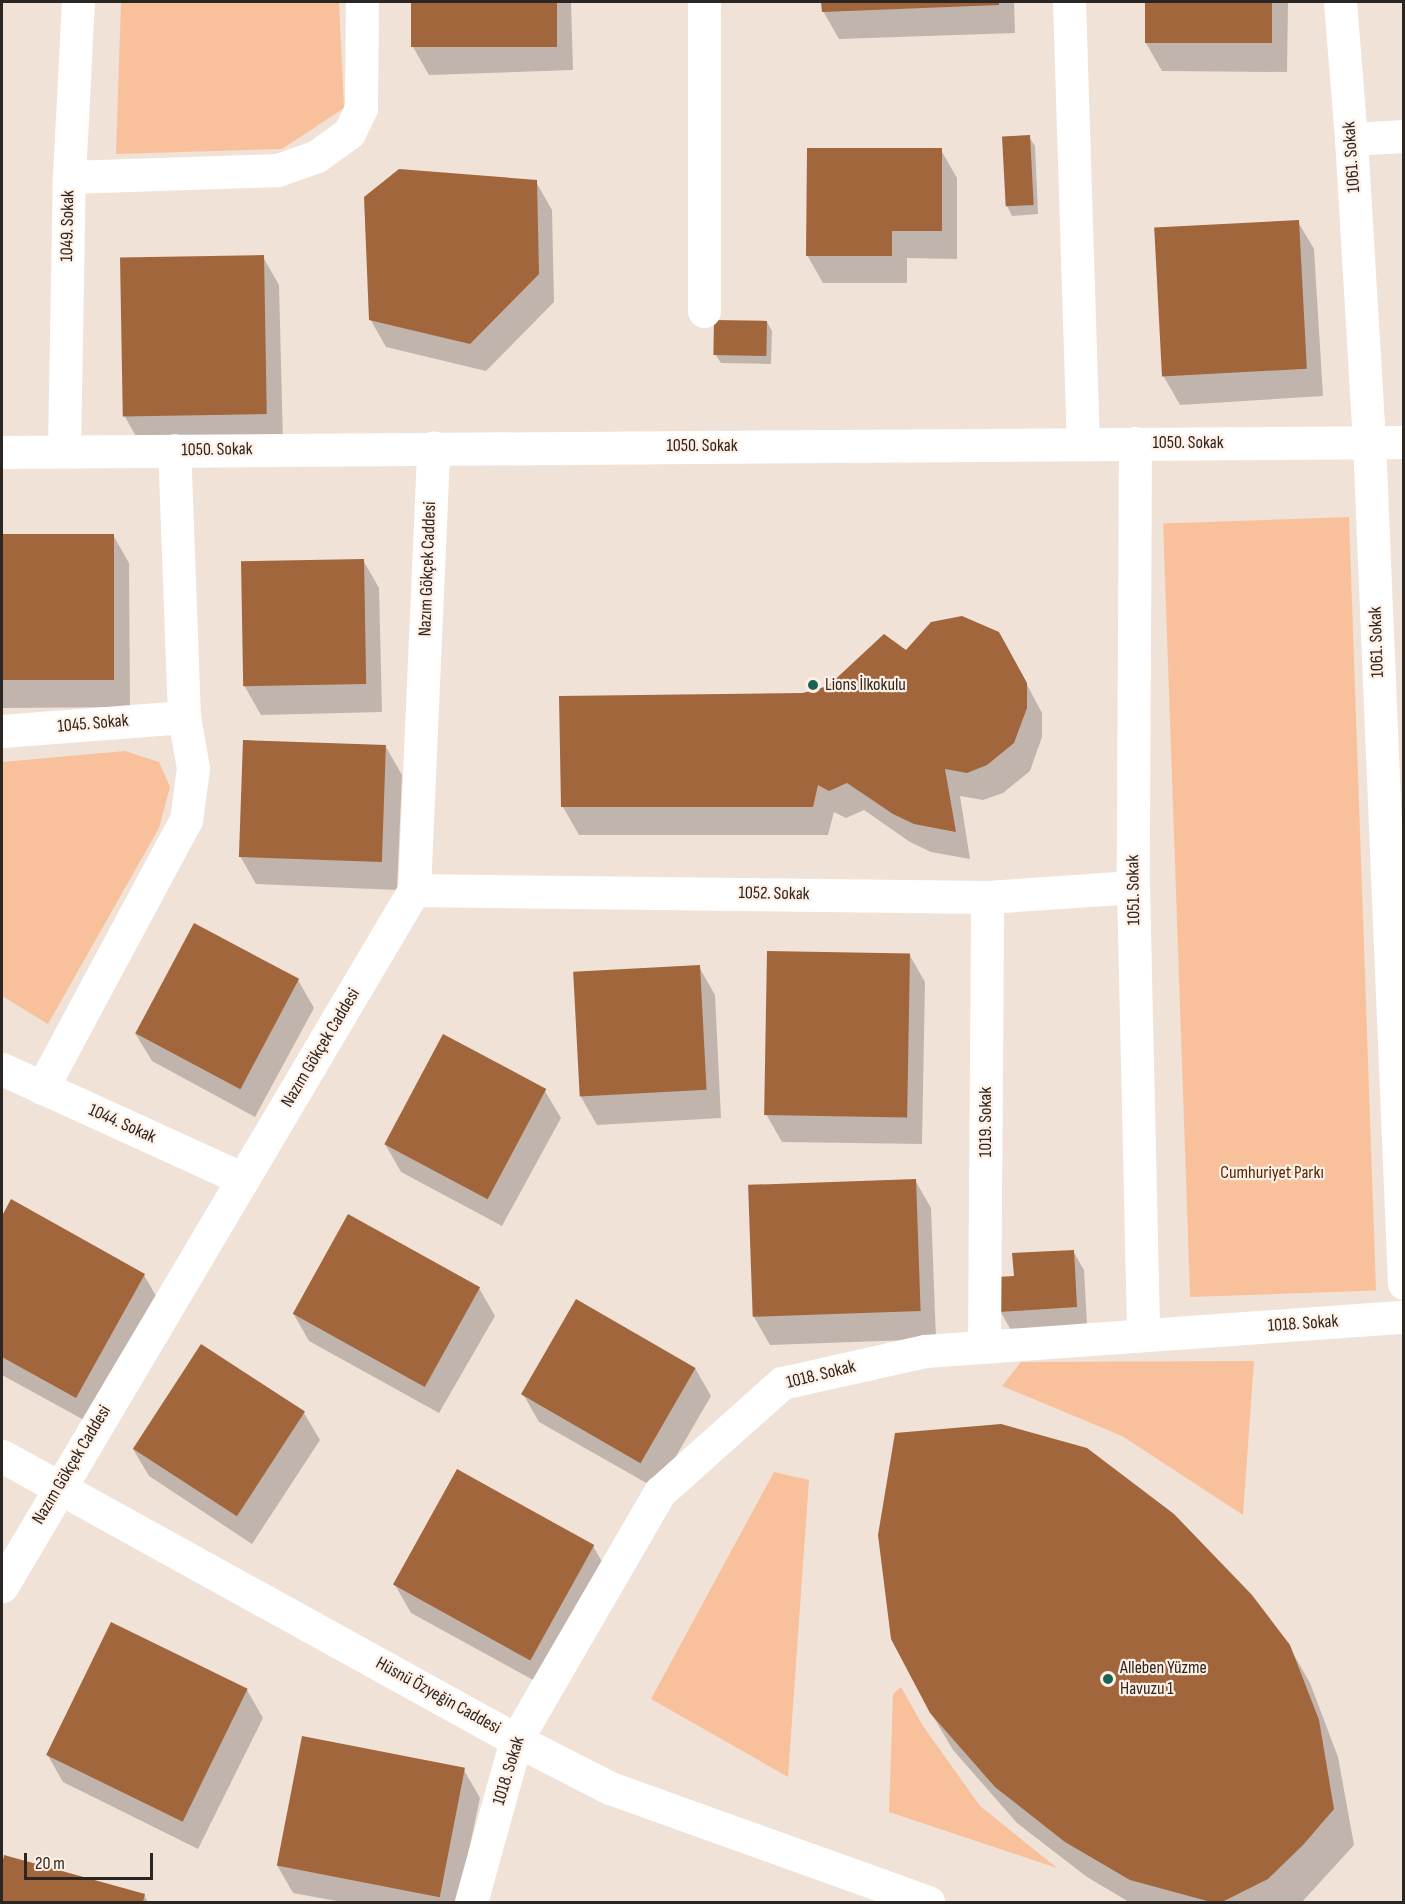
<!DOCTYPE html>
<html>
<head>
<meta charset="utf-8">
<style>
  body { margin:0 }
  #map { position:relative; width:1405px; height:1904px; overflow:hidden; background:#f1e2d7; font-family:"Sofia Sans Condensed",sans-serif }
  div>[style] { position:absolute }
  .green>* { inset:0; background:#f8c19c; transform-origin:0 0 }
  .shadow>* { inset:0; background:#0003 }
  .building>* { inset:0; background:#a1663c; transform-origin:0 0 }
  .minor>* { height:33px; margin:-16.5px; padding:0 16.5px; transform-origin:16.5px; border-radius:16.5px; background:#fff }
  .dots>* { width:16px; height:16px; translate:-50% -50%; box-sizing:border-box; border:3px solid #ffefe5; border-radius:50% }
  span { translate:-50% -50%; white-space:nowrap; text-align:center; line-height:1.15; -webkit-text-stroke:4.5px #ffefe5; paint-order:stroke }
  .street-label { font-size:18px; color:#2b2622 }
  .poi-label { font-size:18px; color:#2b2622 }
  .left { translate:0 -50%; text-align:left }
  .park-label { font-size:18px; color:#522a07 }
  .frame { position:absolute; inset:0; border:3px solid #2b2622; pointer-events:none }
  .scale { position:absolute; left:24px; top:1853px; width:129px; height:27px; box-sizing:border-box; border:3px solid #2b2622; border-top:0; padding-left:8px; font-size:18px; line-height:21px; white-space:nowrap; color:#2b2622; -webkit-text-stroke:4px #ffefe5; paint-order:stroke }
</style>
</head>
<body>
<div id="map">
  <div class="green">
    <div style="clip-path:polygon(121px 2px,339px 2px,344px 108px,282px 149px,116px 154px)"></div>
    <div style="left:1349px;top:517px;width:774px;height:186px;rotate:88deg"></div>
    <div style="clip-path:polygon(125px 751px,159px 762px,170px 787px,159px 828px,48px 1024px,2px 996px,2px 762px)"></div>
    <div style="clip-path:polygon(1254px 1361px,1243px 1515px,1122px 1436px,1002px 1386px,1021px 1362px)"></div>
    <div style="clip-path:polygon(774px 1472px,809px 1480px,788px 1777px,651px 1699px)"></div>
    <div style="clip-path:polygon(901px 1687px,923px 1726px,980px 1806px,1057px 1868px,889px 1812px,893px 1694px)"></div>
  </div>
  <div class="shadow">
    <div style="clip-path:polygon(412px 2px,571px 2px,573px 70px,429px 75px,413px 47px)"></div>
    <div style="clip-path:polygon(823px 2px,1014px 2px,1015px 33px,839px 39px,823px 11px)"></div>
    <div style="clip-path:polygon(1147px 2px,1288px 2px,1287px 72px,1162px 71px,1146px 43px)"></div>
    <div style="clip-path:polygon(1029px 137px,1035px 146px,1038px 214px,1012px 216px,1007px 206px)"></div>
    <div style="clip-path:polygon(941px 150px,957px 178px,957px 259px,907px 258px,907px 283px,823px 283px,807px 255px)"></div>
    <div style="clip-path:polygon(536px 182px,552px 210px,554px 302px,486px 371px,386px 347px,370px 319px)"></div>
    <div style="clip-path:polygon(1298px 222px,1314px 249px,1323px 396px,1180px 405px,1164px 377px)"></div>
    <div style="clip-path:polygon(263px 257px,279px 285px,283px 442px,141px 445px,125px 417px)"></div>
    <div style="clip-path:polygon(767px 322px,772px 331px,771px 364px,721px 363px,715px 354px)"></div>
    <div style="clip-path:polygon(113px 535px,129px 563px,130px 707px,2px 708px,2px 536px)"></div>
    <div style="clip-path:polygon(363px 560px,379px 588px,382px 712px,261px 715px,245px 687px,242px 563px)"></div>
    <div style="clip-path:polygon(906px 652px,1015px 662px,1042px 713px,1042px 737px,1030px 771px,1003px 793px,983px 800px,960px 796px,970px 859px,931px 852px,910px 842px,864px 810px,846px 818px,834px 812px,828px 835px,579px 835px,563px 807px,803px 694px,829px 687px)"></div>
    <div style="clip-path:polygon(386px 747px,402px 775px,397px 890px,256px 884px,240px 856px)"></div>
    <div style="clip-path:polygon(909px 954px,925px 982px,922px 1144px,782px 1142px,766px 1114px)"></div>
    <div style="clip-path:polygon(699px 967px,715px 995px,721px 1118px,597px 1125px,581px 1097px)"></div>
    <div style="clip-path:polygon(298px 980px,314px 1008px,255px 1117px,152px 1061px,135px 1033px)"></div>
    <div style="clip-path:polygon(545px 1091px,561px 1118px,502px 1226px,401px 1172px,385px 1144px)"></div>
    <div style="clip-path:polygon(915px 1180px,931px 1208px,936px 1339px,770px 1345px,754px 1317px,750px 1186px)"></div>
    <div style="clip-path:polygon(11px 1202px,144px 1275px,160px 1303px,93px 1425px,2px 1375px,2px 1219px)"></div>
    <div style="clip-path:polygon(1073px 1251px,1084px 1270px,1087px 1325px,1011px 1330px,1000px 1311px,1015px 1277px)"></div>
    <div style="clip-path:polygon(479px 1288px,495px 1316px,439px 1413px,309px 1341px,293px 1313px)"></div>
    <div style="clip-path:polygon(695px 1368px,711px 1396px,657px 1489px,539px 1422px,523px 1394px)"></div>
    <div style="clip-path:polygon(304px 1413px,320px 1440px,252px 1544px,149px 1476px,133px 1449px)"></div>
    <div style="clip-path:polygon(593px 1546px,609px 1574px,546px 1687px,411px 1613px,395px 1585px)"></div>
    <div style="clip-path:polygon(1289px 1646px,1310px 1683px,1338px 1757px,1354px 1845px,1302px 1902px,1129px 1902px,1087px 1877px,1017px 1823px,953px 1750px,931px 1713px)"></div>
    <div style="clip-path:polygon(247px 1690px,263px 1718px,198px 1849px,63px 1782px,47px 1754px)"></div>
    <div style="clip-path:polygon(464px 1770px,480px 1798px,458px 1902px,342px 1902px,293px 1893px,277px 1865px)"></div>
    <div style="clip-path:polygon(5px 1857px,144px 1895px,148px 1902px,2px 1902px,2px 1871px)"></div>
  </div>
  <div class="building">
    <div style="left:411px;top:2px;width:146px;height:45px"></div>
    <div style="clip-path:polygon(821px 2px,999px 2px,999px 5px,822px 12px)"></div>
    <div style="left:1145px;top:2px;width:127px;height:41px"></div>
    <div style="left:1030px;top:135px;width:70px;height:28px;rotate:87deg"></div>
    <div style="clip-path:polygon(807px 148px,942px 148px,942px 231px,892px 231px,892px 256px,806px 256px)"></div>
    <div style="clip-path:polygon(399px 169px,537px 180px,539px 274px,470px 344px,369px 320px,364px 197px)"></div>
    <div style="left:1299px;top:220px;width:149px;height:145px;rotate:87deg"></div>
    <div style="left:264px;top:255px;width:159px;height:144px;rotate:89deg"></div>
    <div style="left:714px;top:320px;width:53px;height:35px;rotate:1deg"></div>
    <div style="left:114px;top:534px;width:146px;height:112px;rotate:90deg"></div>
    <div style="left:364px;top:559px;width:125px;height:123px;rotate:89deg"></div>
    <div style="clip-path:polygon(962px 616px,999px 632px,1027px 683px,1027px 708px,1014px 743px,987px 765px,967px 773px,945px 769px,956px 832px,914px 824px,893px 814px,847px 783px,829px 791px,818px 785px,813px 807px,561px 807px,559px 696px,803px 693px,828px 686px,884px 634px,906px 650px,931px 622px)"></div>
    <div style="left:243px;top:740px;width:143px;height:117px;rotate:2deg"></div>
    <div style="left:194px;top:923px;width:119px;height:125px;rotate:28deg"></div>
    <div style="left:767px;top:951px;width:143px;height:164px;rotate:1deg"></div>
    <div style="left:700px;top:965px;width:125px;height:127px;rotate:87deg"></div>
    <div style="left:443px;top:1034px;width:117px;height:125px;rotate:28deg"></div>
    <div style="left:916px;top:1179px;width:132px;height:168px;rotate:88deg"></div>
    <div style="clip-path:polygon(11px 1199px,145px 1274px,76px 1398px,2px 1357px,2px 1216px)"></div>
    <div style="left:348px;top:1214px;width:151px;height:114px;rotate:29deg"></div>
    <div style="clip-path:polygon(1074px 1250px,1077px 1307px,999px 1312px,997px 1277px,1014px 1276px,1012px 1253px)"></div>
    <div style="left:576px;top:1299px;width:138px;height:110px;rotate:30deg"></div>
    <div style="left:201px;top:1344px;width:124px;height:125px;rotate:33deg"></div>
    <div style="clip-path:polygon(1001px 1424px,1087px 1448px,1174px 1514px,1252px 1595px,1290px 1645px,1319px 1720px,1334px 1809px,1303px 1845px,1268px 1879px,1222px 1902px,1211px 1902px,1130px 1880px,1065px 1842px,995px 1787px,930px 1713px,891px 1639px,878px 1535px,895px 1433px)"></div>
    <div style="left:457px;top:1469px;width:157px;height:132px;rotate:29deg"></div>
    <div style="left:111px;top:1622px;width:152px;height:148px;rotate:26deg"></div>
    <div style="left:302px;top:1736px;width:166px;height:132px;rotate:11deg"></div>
    <div style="clip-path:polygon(4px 1855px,145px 1894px,143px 1902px,2px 1902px,2px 1865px)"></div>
  </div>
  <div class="minor">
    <div style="left:1069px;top:2px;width:442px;rotate:88.2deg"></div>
    <div style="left:1340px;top:2px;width:137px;rotate:85.4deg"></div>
    <div style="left:1351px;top:139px;width:303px;rotate:86.6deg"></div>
    <div style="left:1369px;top:441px;width:843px;rotate:87.62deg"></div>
    <div style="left:1351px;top:139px;width:53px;rotate:-3.2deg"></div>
    <div style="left:69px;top:177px;width:209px;rotate:-1.9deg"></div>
    <div style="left:278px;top:170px;width:41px;rotate:-19.7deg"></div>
    <div style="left:317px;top:156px;width:39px;rotate:-36deg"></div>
    <div style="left:349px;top:133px;width:28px;rotate:-64deg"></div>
    <div style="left:361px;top:108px;width:106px;rotate:-89.5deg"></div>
    <div style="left:704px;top:311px;width:309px;rotate:-90deg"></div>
    <div style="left:1135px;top:443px;width:444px;rotate:90.3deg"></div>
    <div style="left:1133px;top:887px;width:448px;rotate:88.7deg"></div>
    <div style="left:64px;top:451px;width:274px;rotate:-89deg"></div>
    <div style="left:69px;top:177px;width:175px;rotate:-87.1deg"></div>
    <div style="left:2px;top:452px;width:1402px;rotate:-0.41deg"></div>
    <div style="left:2px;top:731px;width:183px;rotate:-4.4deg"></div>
    <div style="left:414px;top:890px;width:573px;rotate:0.7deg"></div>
    <div style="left:987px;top:897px;width:146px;rotate:-3.9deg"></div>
    <div style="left:2px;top:1069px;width:265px;rotate:24.5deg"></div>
    <div style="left:42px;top:1088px;width:304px;rotate:-61.8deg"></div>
    <div style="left:186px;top:820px;width:52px;rotate:-82.3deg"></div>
    <div style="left:193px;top:768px;width:52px;rotate:-100deg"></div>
    <div style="left:184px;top:717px;width:267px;rotate:-92.1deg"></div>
    <div style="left:984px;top:1346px;width:449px;rotate:-89.6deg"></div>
    <div style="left:2px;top:1456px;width:587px;rotate:28.92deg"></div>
    <div style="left:516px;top:1740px;width:106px;rotate:27.1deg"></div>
    <div style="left:610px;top:1788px;width:338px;rotate:19.7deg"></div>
    <div style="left:2px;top:1586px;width:809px;rotate:-59.38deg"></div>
    <div style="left:414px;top:890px;width:443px;rotate:-87.5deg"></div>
    <div style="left:471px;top:1902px;width:168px;rotate:-74.5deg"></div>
    <div style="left:516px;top:1740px;width:287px;rotate:-59.9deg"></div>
    <div style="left:660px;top:1492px;width:164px;rotate:-41.8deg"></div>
    <div style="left:782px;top:1383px;width:147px;rotate:-12.6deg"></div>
    <div style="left:925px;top:1351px;width:480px;rotate:-4.1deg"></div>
  </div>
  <div class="dots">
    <div style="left:813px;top:685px;background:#1c6355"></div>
    <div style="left:1108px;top:1679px;background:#1c6355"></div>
  </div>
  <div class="street-label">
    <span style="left:1352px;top:157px;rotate:-94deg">1061. Sokak</span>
    <span style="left:68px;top:226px;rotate:-89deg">1049. Sokak</span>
    <span style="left:1188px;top:443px">1050. Sokak</span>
    <span style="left:702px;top:446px">1050. Sokak</span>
    <span style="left:217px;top:450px;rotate:-1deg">1050. Sokak</span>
    <span style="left:428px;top:569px;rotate:-88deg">Nazım Gökçek Caddesi</span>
    <span style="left:1377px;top:642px;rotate:-92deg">1061. Sokak</span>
    <span style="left:93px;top:724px;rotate:-5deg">1045. Sokak</span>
    <span style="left:1134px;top:890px;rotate:-91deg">1051. Sokak</span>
    <span style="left:774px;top:894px;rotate:1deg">1052. Sokak</span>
    <span style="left:321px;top:1048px;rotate:-59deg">Nazım Gökçek Caddesi</span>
    <span style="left:986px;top:1122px;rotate:-90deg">1019. Sokak</span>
    <span style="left:122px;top:1124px;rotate:24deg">1044. Sokak</span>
    <span style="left:1303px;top:1324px;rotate:-4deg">1018. Sokak</span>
    <span style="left:821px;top:1375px;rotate:-14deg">1018. Sokak</span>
    <span style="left:72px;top:1465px;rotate:-59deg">Nazım Gökçek Caddesi</span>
    <span style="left:438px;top:1696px;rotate:29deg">Hüsnü Özyeğin Caddesi</span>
    <span style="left:509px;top:1771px;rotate:-73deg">1018. Sokak</span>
  </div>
  <div class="poi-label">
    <span class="left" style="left:825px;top:685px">Lions İlkokulu</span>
    <span class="left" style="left:1120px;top:1679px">Alleben Yüzme<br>Havuzu 1</span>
  </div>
  <div class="park-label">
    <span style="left:1272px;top:1173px">Cumhuriyet Parkı</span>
  </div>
  <div class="frame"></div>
  <div class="scale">20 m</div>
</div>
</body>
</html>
